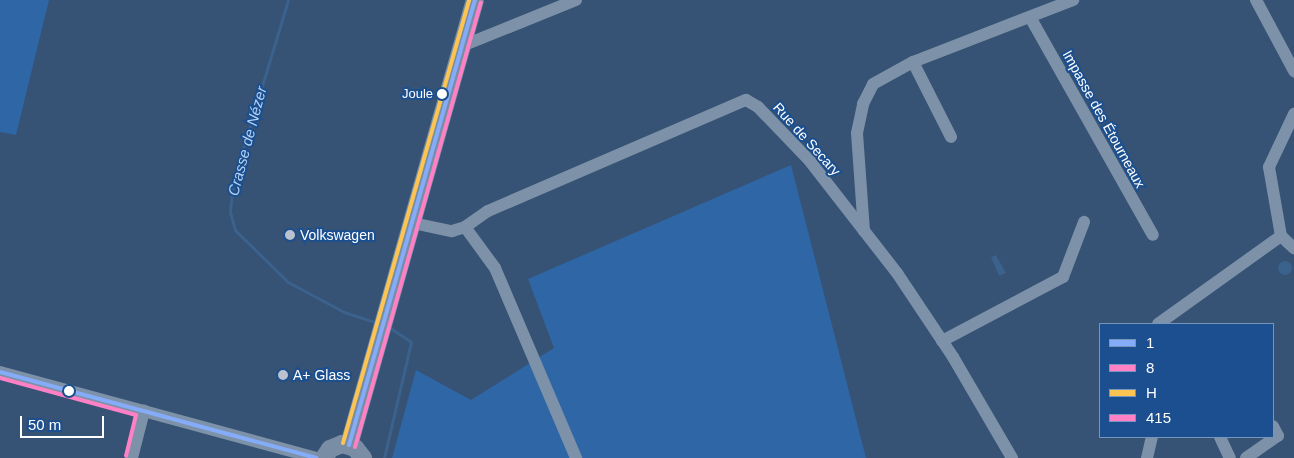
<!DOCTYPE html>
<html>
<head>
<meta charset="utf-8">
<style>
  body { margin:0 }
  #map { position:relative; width:1294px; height:458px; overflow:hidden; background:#365274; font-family:Helvetica,sans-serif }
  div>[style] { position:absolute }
  .green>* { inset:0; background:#2f66a5 }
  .water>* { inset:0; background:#3b618d }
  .round { border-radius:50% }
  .stream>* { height:3px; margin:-1.5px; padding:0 1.5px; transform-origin:1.5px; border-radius:1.5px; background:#3b618d }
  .street>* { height:12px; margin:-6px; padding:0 6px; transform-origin:6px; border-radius:6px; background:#7d92a8 }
  .secondary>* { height:18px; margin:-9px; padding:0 9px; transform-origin:9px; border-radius:9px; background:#798da4 }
  .bus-1>* { height:4px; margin:-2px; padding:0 2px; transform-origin:2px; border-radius:2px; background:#85acf9 }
  .bus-2>* { height:4px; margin:-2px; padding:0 2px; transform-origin:2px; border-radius:2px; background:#ff80c5 }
  .bus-3>* { height:4px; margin:-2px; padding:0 2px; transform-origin:2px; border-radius:2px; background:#fcc553 }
  .bus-4>* { height:4px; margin:-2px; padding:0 2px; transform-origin:2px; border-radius:2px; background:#ff80c5 }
  .dots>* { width:14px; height:14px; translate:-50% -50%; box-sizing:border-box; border:2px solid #1b4f8f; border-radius:50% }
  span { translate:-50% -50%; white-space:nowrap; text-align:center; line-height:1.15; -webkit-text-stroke:4px #1b4f8f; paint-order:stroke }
  .bus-label { font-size:13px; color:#fff }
  .right { translate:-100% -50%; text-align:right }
  .street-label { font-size:14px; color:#fff }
  .poi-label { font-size:14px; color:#fff }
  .left { translate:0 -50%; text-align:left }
  .water-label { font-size:15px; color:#b5d3f5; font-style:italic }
  .legend { position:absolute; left:1099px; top:323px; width:175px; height:115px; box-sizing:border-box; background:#1b4f8f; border:1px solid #7695bc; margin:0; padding:6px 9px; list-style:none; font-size:15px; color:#fff }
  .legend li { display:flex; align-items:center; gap:10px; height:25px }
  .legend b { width:25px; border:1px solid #7695bc }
  .scale { position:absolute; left:20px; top:416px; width:84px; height:22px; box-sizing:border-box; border:2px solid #fff; border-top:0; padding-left:6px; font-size:15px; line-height:18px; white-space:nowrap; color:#fff; -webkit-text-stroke:4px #1b4f8f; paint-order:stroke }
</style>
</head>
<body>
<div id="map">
  <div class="green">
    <div style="clip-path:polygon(0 0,49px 0,16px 135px,0 132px)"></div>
    <div style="clip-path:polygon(791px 165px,866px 458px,392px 458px,416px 370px,471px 400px,554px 348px,528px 279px)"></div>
  </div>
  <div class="water">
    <div style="clip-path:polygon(996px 255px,1006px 273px,999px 276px,991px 257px)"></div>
    <div class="round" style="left:1278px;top:261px;width:14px;height:14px"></div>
  </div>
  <div class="stream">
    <div style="left:288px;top:0;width:190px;rotate:106.8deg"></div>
    <div style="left:233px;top:182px;width:30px;rotate:96deg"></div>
    <div style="left:230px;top:212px;width:19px;rotate:74deg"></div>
    <div style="left:235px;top:230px;width:74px;rotate:44.5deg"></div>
    <div style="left:288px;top:282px;width:64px;rotate:28.2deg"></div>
    <div style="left:344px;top:312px;width:36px;rotate:18deg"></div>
    <div style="left:384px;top:458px;width:119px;rotate:-76.9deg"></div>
    <div style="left:411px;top:342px;width:25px;rotate:-146deg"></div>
  </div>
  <div class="street">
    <div style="left:1256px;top:0;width:81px;rotate:61.8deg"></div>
    <div style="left:1030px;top:17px;width:250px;rotate:60.6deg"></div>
    <div style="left:462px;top:46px;width:123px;rotate:-22deg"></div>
    <div style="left:913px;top:62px;width:84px;rotate:63.1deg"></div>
    <div style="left:413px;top:223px;width:40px;rotate:12deg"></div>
    <div style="left:452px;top:231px;width:14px;rotate:-17deg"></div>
    <div style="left:465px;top:227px;width:51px;rotate:53.8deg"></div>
    <div style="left:495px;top:268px;width:207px;rotate:66.9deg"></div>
    <div style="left:465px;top:227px;width:28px;rotate:-35deg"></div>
    <div style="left:488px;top:211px;width:281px;rotate:-23.3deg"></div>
    <div style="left:746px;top:100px;width:14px;rotate:30deg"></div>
    <div style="left:758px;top:107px;width:74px;rotate:46.1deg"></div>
    <div style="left:809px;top:160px;width:143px;rotate:52.1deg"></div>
    <div style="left:897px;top:273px;width:101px;rotate:56.3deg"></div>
    <div style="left:953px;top:357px;width:117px;rotate:59.7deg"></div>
    <div style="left:864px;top:231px;width:98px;rotate:-94.1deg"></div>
    <div style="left:857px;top:133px;width:30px;rotate:-78deg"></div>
    <div style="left:863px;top:104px;width:22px;rotate:-63deg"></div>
    <div style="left:873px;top:84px;width:46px;rotate:-28.8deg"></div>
    <div style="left:913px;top:62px;width:172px;rotate:-21.2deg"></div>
    <div style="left:1281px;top:236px;width:18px;rotate:43deg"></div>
    <div style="left:1158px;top:324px;width:151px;rotate:-35.6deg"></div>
    <div style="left:1281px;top:236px;width:70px;rotate:-99.9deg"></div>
    <div style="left:1269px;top:167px;width:59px;rotate:-64.7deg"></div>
    <div style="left:942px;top:341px;width:137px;rotate:-27.9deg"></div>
    <div style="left:1063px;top:277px;width:59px;rotate:-69.1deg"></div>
    <div style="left:0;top:372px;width:328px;rotate:15.2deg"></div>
    <div style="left:1220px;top:437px;width:23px;rotate:65deg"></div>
    <div style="left:132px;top:458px;width:49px;rotate:-75.7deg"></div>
    <div style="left:1147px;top:458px;width:22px;rotate:-77deg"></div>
    <div style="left:1246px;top:458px;width:39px;rotate:-35deg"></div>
    <div style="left:1278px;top:436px;width:11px;rotate:-117deg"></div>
  </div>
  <div class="secondary">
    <div style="left:349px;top:445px;width:462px;rotate:-74.2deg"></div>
    <div style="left:324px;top:458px;width:11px;rotate:-56deg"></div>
    <div style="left:330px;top:449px;width:13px;rotate:-23deg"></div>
    <div style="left:342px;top:444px;width:14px;rotate:17deg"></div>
    <div style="left:355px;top:448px;width:13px;rotate:51deg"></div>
  </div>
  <div class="bus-1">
    <div style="left:0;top:372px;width:328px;rotate:15.2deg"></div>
    <div style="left:349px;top:445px;width:462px;rotate:-74.2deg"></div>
  </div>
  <div class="bus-2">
    <div style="left:355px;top:447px;width:462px;rotate:-74.2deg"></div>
  </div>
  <div class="bus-3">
    <div style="left:343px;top:443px;width:461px;rotate:-74.1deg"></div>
  </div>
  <div class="bus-4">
    <div style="left:0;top:378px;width:141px;rotate:15.2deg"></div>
    <div style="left:136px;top:415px;width:42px;rotate:103.7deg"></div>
  </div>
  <div class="dots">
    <div style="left:442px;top:94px;background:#fff"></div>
    <div style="left:290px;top:235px;background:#b9c2ce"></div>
    <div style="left:283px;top:375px;background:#b9c2ce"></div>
    <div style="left:69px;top:391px;background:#fff"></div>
  </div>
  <div class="bus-label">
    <span class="right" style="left:433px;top:94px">Joule</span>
  </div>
  <div class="street-label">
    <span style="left:1104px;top:119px;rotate:61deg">Impasse des Étourneaux</span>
    <span style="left:807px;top:139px;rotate:48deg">Rue de Secary</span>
  </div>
  <div class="poi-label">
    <span class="left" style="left:300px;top:235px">Volkswagen</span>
    <span class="left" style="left:293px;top:375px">A+ Glass</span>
  </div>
  <div class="water-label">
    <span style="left:247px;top:141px;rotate:-75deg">Crasse de Nézer</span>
  </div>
  <ul class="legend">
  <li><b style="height:6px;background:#85acf9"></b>1</li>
  <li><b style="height:6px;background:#ff80c5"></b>8</li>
  <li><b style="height:6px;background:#fcc553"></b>H</li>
  <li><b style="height:6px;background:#ff80c5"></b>415</li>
  </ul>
  <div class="scale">50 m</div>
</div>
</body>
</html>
